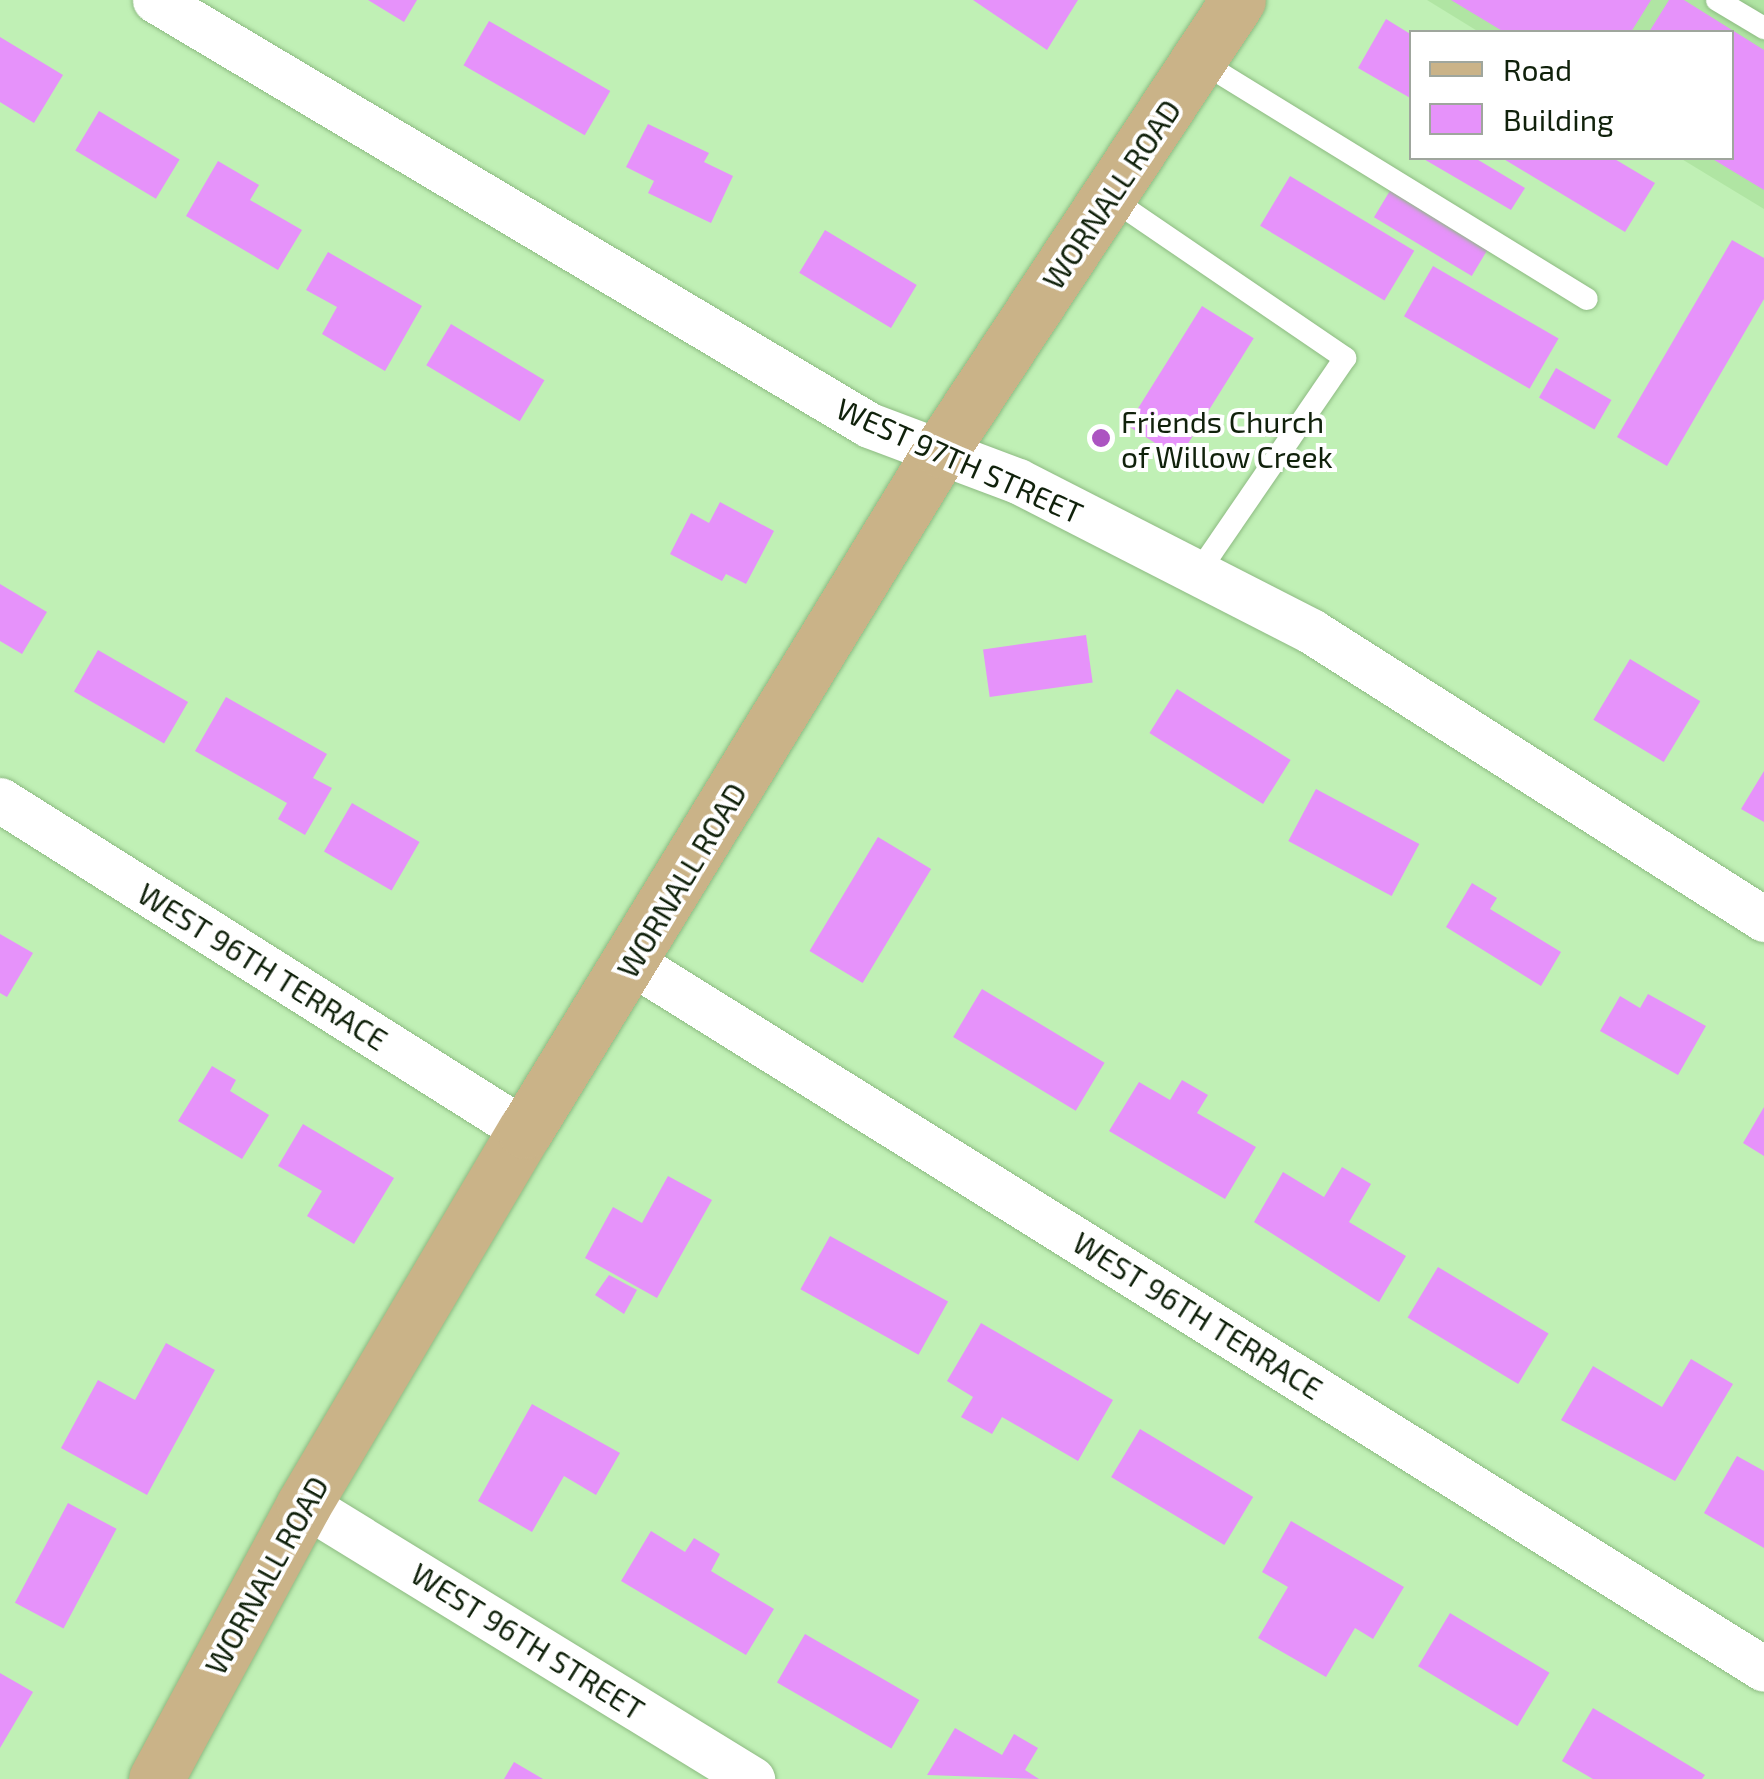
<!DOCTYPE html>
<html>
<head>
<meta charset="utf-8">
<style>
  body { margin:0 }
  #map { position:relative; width:1764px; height:1779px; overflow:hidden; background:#c0f0b5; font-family:"Exo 2",sans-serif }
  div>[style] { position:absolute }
  .built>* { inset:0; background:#b0e5a3 }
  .building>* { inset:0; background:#e692fa; transform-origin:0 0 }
  .roads { filter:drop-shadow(0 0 2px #8dba82) drop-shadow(0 0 2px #8dba82) }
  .lane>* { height:22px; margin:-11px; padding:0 11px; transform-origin:11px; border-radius:11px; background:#fff }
  .street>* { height:45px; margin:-22.5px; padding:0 22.5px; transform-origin:22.5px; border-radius:22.5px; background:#fff }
  .primary>* { height:55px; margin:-27.5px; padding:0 27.5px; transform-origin:27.5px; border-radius:27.5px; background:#cab388 }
  .dots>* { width:28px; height:28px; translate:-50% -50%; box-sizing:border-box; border:5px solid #fff; border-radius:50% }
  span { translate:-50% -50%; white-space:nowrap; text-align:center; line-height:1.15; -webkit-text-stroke:8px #fff; paint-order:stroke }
  .street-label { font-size:30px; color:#10210b }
  .poi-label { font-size:30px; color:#10210b }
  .left { translate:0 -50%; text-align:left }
  .legend { position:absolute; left:1409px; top:30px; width:325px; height:130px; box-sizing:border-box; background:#fff; border:2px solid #9fa69d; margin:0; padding:12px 18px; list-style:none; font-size:30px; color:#10210b }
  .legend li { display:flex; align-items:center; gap:20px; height:50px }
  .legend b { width:50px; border:2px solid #9fa69d }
</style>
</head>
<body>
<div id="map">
  <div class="built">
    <div style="clip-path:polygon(1427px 0,1764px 0,1764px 209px,1680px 158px,1732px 158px,1732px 32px,1479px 32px)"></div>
  </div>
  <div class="building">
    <div style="clip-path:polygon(368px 0,417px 0,404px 22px)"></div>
    <div style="clip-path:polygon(973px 0,1078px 0,1047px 50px)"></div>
    <div style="clip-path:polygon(1451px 0,1651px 0,1631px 32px,1504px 32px)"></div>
    <div style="clip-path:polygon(1669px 0,1684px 0,1764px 50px,1764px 190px,1711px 158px,1732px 158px,1732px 32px,1649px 32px)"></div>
    <div style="clip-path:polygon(1386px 19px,1412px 35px,1412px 99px,1358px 68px)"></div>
    <div style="left:489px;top:21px;width:140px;height:51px;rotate:30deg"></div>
    <div style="clip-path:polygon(0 37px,63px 75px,34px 123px,0 102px)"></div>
    <div style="left:99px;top:111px;width:94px;height:46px;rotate:31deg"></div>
    <div style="clip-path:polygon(648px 124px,709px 153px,704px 162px,733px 176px,711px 223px,648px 193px,654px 181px,626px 167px)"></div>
    <div style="clip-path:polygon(1422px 158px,1475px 158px,1525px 188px,1511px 210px)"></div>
    <div style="clip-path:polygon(1502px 158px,1613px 158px,1655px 183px,1625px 232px)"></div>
    <div style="clip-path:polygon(218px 161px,259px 185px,250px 200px,302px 230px,278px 270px,186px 216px)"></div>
    <div style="left:1290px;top:176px;width:145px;height:58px;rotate:31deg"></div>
    <div style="left:1391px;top:189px;width:114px;height:33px;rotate:31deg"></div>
    <div style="left:825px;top:230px;width:107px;height:50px;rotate:31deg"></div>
    <div style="clip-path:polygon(1732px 240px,1764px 258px,1764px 299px,1667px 466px,1617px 437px)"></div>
    <div style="clip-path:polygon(328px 252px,422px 306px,385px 371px,322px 334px,337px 307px,306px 290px)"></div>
    <div style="left:1433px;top:266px;width:145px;height:58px;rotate:30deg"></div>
    <div style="left:1202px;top:306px;width:61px;height:141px;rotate:32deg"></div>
    <div style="left:451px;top:324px;width:109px;height:48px;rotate:31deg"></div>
    <div style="left:1556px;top:368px;width:64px;height:34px;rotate:30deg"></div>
    <div style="clip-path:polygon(720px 502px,774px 531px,746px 584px,726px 574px,722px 581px,670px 554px,691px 513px,709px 523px)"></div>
    <div style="clip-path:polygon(0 584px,47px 612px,22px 654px,0 641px)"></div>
    <div style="left:1086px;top:635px;width:48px;height:104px;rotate:82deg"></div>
    <div style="left:98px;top:650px;width:104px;height:48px;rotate:30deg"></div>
    <div style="left:1630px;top:659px;width:82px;height:71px;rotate:31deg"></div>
    <div style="left:1177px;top:689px;width:134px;height:52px;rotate:32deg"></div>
    <div style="clip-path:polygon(226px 697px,327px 754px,313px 778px,332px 788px,305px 835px,278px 819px,287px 803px,195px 751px)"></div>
    <div style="clip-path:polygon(1764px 771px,1764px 822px,1741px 809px)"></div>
    <div style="left:1316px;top:789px;width:117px;height:59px;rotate:28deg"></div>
    <div style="left:352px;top:803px;width:78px;height:56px;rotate:30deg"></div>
    <div style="left:878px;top:837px;width:62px;height:133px;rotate:31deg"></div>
    <div style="clip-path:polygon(1472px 883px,1497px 898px,1490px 909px,1561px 952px,1541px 986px,1446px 927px)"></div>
    <div style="clip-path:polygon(0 934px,33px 953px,7px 997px,0 993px)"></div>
    <div style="left:982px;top:989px;width:143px;height:56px;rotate:31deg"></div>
    <div style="clip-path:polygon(1648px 994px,1706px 1026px,1678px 1075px,1600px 1031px,1620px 996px,1640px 1008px)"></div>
    <div style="clip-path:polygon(212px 1066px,236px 1080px,230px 1091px,269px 1115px,242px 1159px,178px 1121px)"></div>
    <div style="clip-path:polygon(1182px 1080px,1208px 1095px,1197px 1113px,1256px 1147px,1225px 1199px,1109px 1131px,1139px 1082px,1170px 1100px)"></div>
    <div style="clip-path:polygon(1764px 1107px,1764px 1156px,1743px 1143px)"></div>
    <div style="clip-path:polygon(303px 1124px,394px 1178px,354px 1244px,307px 1216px,322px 1191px,278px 1166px)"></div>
    <div style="clip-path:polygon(1342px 1167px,1371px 1184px,1349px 1222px,1406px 1256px,1379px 1302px,1254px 1222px,1283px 1172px,1324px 1197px)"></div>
    <div style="clip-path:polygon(668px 1176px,712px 1200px,657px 1298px,585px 1258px,613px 1207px,642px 1223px)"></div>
    <div style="left:830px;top:1236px;width:135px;height:61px;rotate:29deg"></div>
    <div style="left:1438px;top:1267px;width:129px;height:59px;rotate:31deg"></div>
    <div style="clip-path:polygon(609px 1275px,637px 1290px,624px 1314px,595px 1295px)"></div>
    <div style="clip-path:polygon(981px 1323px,1113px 1400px,1078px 1461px,1002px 1417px,992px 1434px,961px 1417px,973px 1397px,947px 1381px)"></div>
    <div style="clip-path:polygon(166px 1343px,215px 1370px,147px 1495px,61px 1448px,98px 1380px,135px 1400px)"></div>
    <div style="clip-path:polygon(1691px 1359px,1733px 1384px,1675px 1481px,1561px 1420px,1593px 1366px,1662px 1407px)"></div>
    <div style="clip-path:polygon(532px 1404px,620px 1453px,596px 1495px,564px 1476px,532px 1532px,478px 1501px)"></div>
    <div style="left:1140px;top:1429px;width:132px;height:56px;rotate:31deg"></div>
    <div style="clip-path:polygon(1737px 1456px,1764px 1471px,1764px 1548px,1704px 1513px)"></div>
    <div style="left:68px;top:1503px;width:55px;height:113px;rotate:28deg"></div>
    <div style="clip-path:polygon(1291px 1521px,1404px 1587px,1373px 1639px,1355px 1628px,1326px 1677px,1258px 1638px,1288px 1587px,1262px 1572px)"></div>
    <div style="clip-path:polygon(651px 1531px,685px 1552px,694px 1538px,720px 1554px,711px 1571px,774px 1609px,746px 1655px,621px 1581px)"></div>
    <div style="left:1450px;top:1613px;width:116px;height:62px;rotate:31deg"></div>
    <div style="left:805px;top:1634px;width:132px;height:56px;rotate:30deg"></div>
    <div style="clip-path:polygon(0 1673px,33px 1692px,0 1748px)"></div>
    <div style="clip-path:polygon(1593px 1708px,1705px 1775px,1702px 1779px,1593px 1779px,1562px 1761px)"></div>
    <div style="clip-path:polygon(955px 1728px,1002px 1755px,1014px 1734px,1038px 1748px,1025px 1770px,1039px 1779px,927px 1775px)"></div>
    <div style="clip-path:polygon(514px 1762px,543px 1779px,504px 1779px)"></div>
  </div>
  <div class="roads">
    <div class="lane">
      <div style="left:1717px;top:0;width:55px;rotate:30.8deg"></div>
      <div style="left:1200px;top:61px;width:454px;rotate:31.6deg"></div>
      <div style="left:1109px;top:197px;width:286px;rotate:34.3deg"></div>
      <div style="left:1345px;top:358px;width:260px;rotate:124.4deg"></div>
    </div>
    <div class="street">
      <div style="left:155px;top:0;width:831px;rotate:30.76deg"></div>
      <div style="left:869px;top:425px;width:159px;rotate:20.6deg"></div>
      <div style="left:1018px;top:481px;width:329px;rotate:27.1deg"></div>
      <div style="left:1311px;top:631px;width:537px;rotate:32.45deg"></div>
      <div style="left:0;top:800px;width:621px;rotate:32.23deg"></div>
      <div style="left:631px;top:962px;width:1335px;rotate:31.96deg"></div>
      <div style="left:304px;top:1504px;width:526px;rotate:31.54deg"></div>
    </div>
    <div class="primary">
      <div style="left:156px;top:1779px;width:312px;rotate:-61.7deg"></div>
      <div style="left:304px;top:1504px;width:434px;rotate:-59.4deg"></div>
      <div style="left:525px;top:1131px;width:798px;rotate:-58.58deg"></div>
      <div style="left:941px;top:450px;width:539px;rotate:-56.58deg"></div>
    </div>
  </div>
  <div class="dots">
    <div style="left:1101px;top:438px;background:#ac54c1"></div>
  </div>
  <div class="street-label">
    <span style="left:1111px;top:194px;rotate:-56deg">WORNALL ROAD</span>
    <span style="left:960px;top:460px;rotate:24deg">WEST 97TH STREET</span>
    <span style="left:681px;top:880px;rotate:-59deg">WORNALL ROAD</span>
    <span style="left:263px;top:966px;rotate:32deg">WEST 96TH TERRACE</span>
    <span style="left:1198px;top:1315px;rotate:32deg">WEST 96TH TERRACE</span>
    <span style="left:266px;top:1575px;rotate:-61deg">WORNALL ROAD</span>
    <span style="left:528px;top:1641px;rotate:32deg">WEST 96TH STREET</span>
  </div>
  <div class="poi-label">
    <span class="left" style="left:1121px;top:438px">Friends Church<br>of Willow Creek</span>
  </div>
  <ul class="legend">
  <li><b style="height:12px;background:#cab388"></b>Road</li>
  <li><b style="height:28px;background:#e692fa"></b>Building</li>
  </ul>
</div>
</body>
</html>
